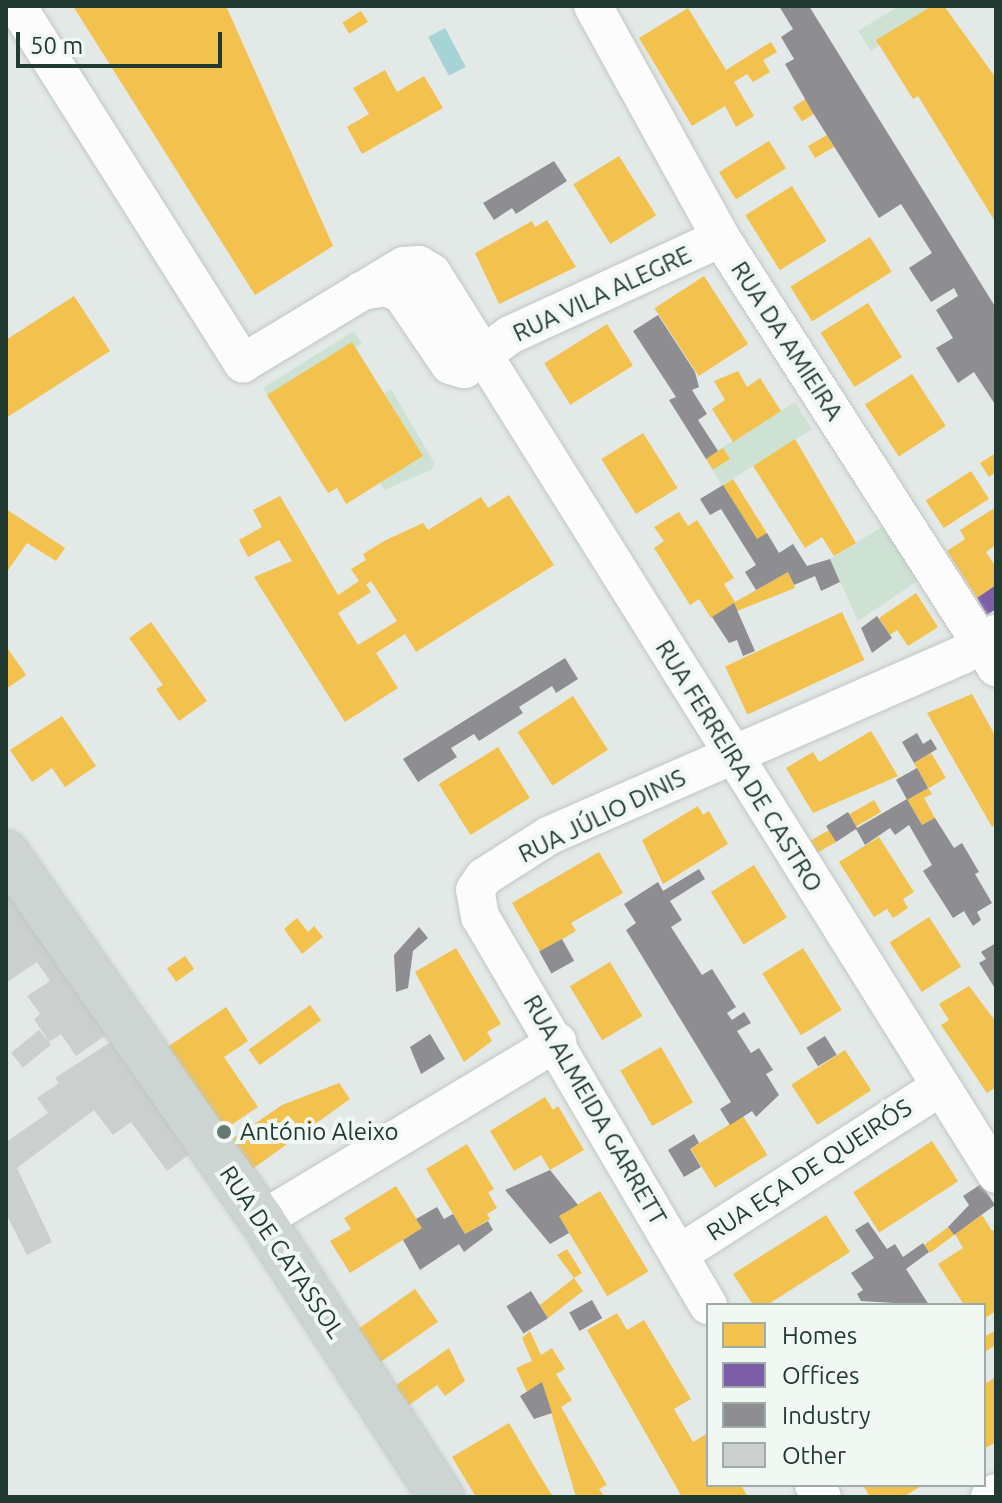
<!DOCTYPE html>
<html>
<head>
<meta charset="utf-8">
<style>
  body { margin:0 }
  #map { position:relative; width:1002px; height:1503px; overflow:hidden; background:#e3e9e6; font-family:Ubuntu,sans-serif }
  div>[style] { position:absolute }
  .green>* { inset:0; background:#cde2d2; transform-origin:0 0 }
  .water>* { inset:0; background:#a5d3d6; transform-origin:0 0 }
  .homes>* { inset:0; background:#f2c14e; transform-origin:0 0 }
  .offices>* { inset:0; background:#7b5ea7 }
  .industry>* { inset:0; background:#8d8d92; transform-origin:0 0 }
  .building>* { inset:0; background:#cbd0ce; transform-origin:0 0 }
  .roads { filter:drop-shadow(0 0 2px #c0c6c3) drop-shadow(0 0 2px #c0c6c3) }
  .minor>* { height:38px; margin:-19px; padding:0 19px; transform-origin:19px; border-radius:19px; background:#fbfcfb }
  .major>* { height:44px; margin:-22px; padding:0 22px; transform-origin:22px; border-radius:22px; background:#cdd5d2 }
  .dots>* { width:22px; height:22px; translate:-50% -50%; box-sizing:border-box; border:4px solid #f1f8f4; border-radius:50% }
  span { translate:-50% -50%; white-space:nowrap; text-align:center; line-height:1.15; -webkit-text-stroke:8px #f1f8f4; paint-order:stroke }
  .street-label { font-size:24px; color:#223b32 }
  .poi-label { font-size:24px; color:#223b32 }
  .left { translate:0 -50%; text-align:left }
  .frame { position:absolute; inset:0; border:8px solid #223b32; pointer-events:none }
  .legend { position:absolute; left:706px; top:1303px; width:280px; height:184px; box-sizing:border-box; background:#f1f8f4; border:2px solid #9eaca6; margin:0; padding:10px 14px; list-style:none; font-size:24px; color:#223b32 }
  .legend li { display:flex; align-items:center; gap:16px; height:40px }
  .legend b { width:40px; border:2px solid #9eaca6 }
  .scale { position:absolute; left:16px; top:32px; width:206px; height:36px; box-sizing:border-box; border:4px solid #223b32; border-top:0; padding-left:10px; font-size:24px; line-height:28px; white-space:nowrap; color:#223b32; -webkit-text-stroke:6px #f1f8f4; paint-order:stroke }
</style>
</head>
<body>
<div id="map">
  <div class="green">
    <div style="clip-path:polygon(899px 6px,932px 6px,871px 51px,858px 31px)"></div>
    <div style="clip-path:polygon(354px 331px,362px 344px,267px 395px,263px 388px)"></div>
    <div style="clip-path:polygon(391px 389px,435px 464px,431px 470px,384px 490px,380px 483px,423px 456px,384px 394px)"></div>
    <div style="left:795px;top:402px;width:32px;height:106px;rotate:58deg"></div>
    <div style="clip-path:polygon(887px 524px,922px 578px,858px 621px,830px 559px)"></div>
  </div>
  <div class="water">
    <div style="left:445px;top:28px;width:44px;height:19px;rotate:62deg"></div>
  </div>
  <div class="homes">
    <div style="clip-path:polygon(73px 6px,226px 6px,333px 246px,255px 295px)"></div>
    <div style="clip-path:polygon(932px 6px,944px 6px,996px 78px,996px 223px,918px 96px,913px 99px,876px 40px)"></div>
    <div style="clip-path:polygon(688px 8px,726px 70px,771px 42px,777px 52px,763px 60px,770px 72px,753px 82px,747px 74px,734px 82px,754px 116px,736px 127px,725px 106px,692px 126px,639px 38px)"></div>
    <div style="left:361px;top:11px;width:13px;height:22px;rotate:58deg"></div>
    <div style="clip-path:polygon(385px 70px,397px 92px,424px 76px,443px 108px,362px 154px,347px 127px,369px 114px,353px 88px)"></div>
    <div style="left:807px;top:98px;width:17px;height:17px;rotate:57deg"></div>
    <div style="left:827px;top:135px;width:14px;height:22px;rotate:60deg"></div>
    <div style="left:769px;top:141px;width:32px;height:59px;rotate:58deg"></div>
    <div style="left:619px;top:156px;width:70px;height:54px;rotate:58deg"></div>
    <div style="left:792px;top:186px;width:65px;height:55px;rotate:58deg"></div>
    <div style="clip-path:polygon(547px 220px,576px 267px,499px 304px,475px 253px,532px 221px,535px 227px)"></div>
    <div style="left:870px;top:237px;width:41px;height:94px;rotate:58deg"></div>
    <div style="left:704px;top:276px;width:81px;height:59px;rotate:57deg"></div>
    <div style="clip-path:polygon(74px 296px,110px 351px,6px 418px,6px 340px)"></div>
    <div style="left:868px;top:303px;width:64px;height:56px;rotate:58deg"></div>
    <div style="left:607px;top:324px;width:49px;height:74px;rotate:58deg"></div>
    <div style="clip-path:polygon(352px 342px,423px 456px,346px 504px,337px 488px,328px 493px,267px 395px)"></div>
    <div style="clip-path:polygon(738px 371px,747px 387px,760px 378px,781px 411px,733px 442px,712px 409px,725px 400px,714px 381px)"></div>
    <div style="left:912px;top:374px;width:62px;height:56px;rotate:57deg"></div>
    <div style="left:643px;top:433px;width:65px;height:49px;rotate:58deg"></div>
    <div style="clip-path:polygon(795px 439px,856px 543px,834px 556px,822px 537px,805px 548px,753px 466px)"></div>
    <div style="left:723px;top:448px;width:13px;height:20px;rotate:58deg"></div>
    <div style="clip-path:polygon(996px 453px,996px 472px,989px 477px,980px 463px)"></div>
    <div style="left:971px;top:471px;width:33px;height:54px;rotate:57deg"></div>
    <div style="left:733px;top:479px;width:64px;height:12px;rotate:58deg"></div>
    <div style="clip-path:polygon(evenodd,509px 495px,554px 565px,416px 652px,405px 634px,376px 653px,398px 688px,345px 722px,254px 577px,292px 561px,279px 540px,248px 557px,239px 540px,262px 527px,253px 510px,280px 496px,338px 595px,359px 581px,351px 569px,366px 560px,363px 554px,384px 541px,423px 523px,428px 530px,481px 497px,488px 508px,509px 495px,371px 581px,397px 621px,358px 645px,338px 613px,371px 592px,366px 585px,371px 581px)"></div>
    <div style="clip-path:polygon(996px 507px,996px 545px,986px 552px,996px 567px,996px 585px,977px 598px,947px 551px,965px 539px,960px 530px)"></div>
    <div style="clip-path:polygon(6px 509px,65px 548px,56px 561px,27px 543px,6px 573px)"></div>
    <div style="clip-path:polygon(679px 512px,688px 526px,697px 520px,734px 578px,724px 584px,735px 602px,788px 572px,795px 588px,737px 611px,734px 603px,711px 618px,699px 599px,690px 605px,654px 548px,664px 541px,654px 527px)"></div>
    <div style="clip-path:polygon(916px 593px,938px 627px,908px 646px,897px 630px,890px 635px,879px 618px)"></div>
    <div style="left:842px;top:612px;width:53px;height:129px;rotate:65deg"></div>
    <div style="clip-path:polygon(151px 622px,207px 701px,179px 721px,156px 689px,163px 685px,129px 638px)"></div>
    <div style="clip-path:polygon(6px 646px,26px 675px,6px 689px)"></div>
    <div style="clip-path:polygon(972px 694px,996px 737px,996px 825px,992px 827px,927px 713px)"></div>
    <div style="left:573px;top:696px;width:64px;height:66px;rotate:57deg"></div>
    <div style="clip-path:polygon(62px 716px,96px 766px,65px 787px,52px 768px,32px 782px,10px 750px)"></div>
    <div style="clip-path:polygon(871px 731px,898px 776px,813px 813px,786px 768px,813px 752px,819px 762px)"></div>
    <div style="left:498px;top:747px;width:60px;height:70px;rotate:58deg"></div>
    <div style="left:931px;top:753px;width:29px;height:20px;rotate:59deg"></div>
    <div style="clip-path:polygon(928px 788px,932px 794px,924px 798px,935px 818px,922px 825px,907px 799px)"></div>
    <div style="left:874px;top:800px;width:14px;height:29px;rotate:60deg"></div>
    <div style="clip-path:polygon(698px 806px,703px 815px,709px 811px,728px 844px,663px 884px,642px 840px)"></div>
    <div style="left:829px;top:830px;width:14px;height:23px;rotate:60deg"></div>
    <div style="clip-path:polygon(879px 837px,914px 892px,903px 899px,908px 908px,893px 918px,887px 909px,874px 917px,839px 862px)"></div>
    <div style="clip-path:polygon(599px 852px,623px 893px,571px 923px,576px 931px,540px 952px,512px 903px)"></div>
    <div style="left:754px;top:865px;width:62px;height:51px;rotate:58deg"></div>
    <div style="left:929px;top:917px;width:59px;height:47px;rotate:57deg"></div>
    <div style="clip-path:polygon(297px 918px,308px 932px,314px 926px,323px 937px,302px 954px,284px 929px)"></div>
    <div style="clip-path:polygon(456px 948px,501px 1024px,487px 1032px,492px 1041px,464px 1062px,415px 972px)"></div>
    <div style="left:803px;top:948px;width:73px;height:48px;rotate:58deg"></div>
    <div style="left:185px;top:956px;width:16px;height:22px;rotate:55deg"></div>
    <div style="left:610px;top:962px;width:63px;height:47px;rotate:59deg"></div>
    <div style="clip-path:polygon(969px 986px,996px 1022px,996px 1087px,987px 1093px,941px 1025px,949px 1020px,939px 1004px)"></div>
    <div style="left:310px;top:1005px;width:19px;height:76px;rotate:54deg"></div>
    <div style="clip-path:polygon(226px 1007px,248px 1041px,224px 1057px,258px 1107px,222px 1131px,166px 1048px)"></div>
    <div style="left:661px;top:1047px;width:64px;height:47px;rotate:60deg"></div>
    <div style="left:845px;top:1050px;width:48px;height:64px;rotate:57deg"></div>
    <div style="clip-path:polygon(339px 1083px,350px 1099px,251px 1170px,231px 1140px,282px 1105px)"></div>
    <div style="clip-path:polygon(545px 1097px,553px 1110px,558px 1106px,584px 1150px,550px 1170px,541px 1155px,514px 1171px,490px 1131px)"></div>
    <div style="left:743px;top:1116px;width:46px;height:62px;rotate:58deg"></div>
    <div style="left:932px;top:1141px;width:48px;height:94px;rotate:57deg"></div>
    <div style="clip-path:polygon(467px 1144px,494px 1189px,488px 1192px,497px 1208px,487px 1214px,490px 1219px,465px 1234px,426px 1169px)"></div>
    <div style="clip-path:polygon(396px 1186px,422px 1228px,350px 1273px,330px 1241px,351px 1229px,344px 1218px)"></div>
    <div style="left:600px;top:1191px;width:94px;height:48px;rotate:59deg"></div>
    <div style="clip-path:polygon(826px 1215px,850px 1252px,767px 1305px,753px 1305px,733px 1274px)"></div>
    <div style="clip-path:polygon(982px 1215px,992px 1231px,996px 1228px,996px 1311px,984px 1319px,984px 1305px,964px 1305px,938px 1264px,963px 1248px,955px 1234px)"></div>
    <div style="left:948px;top:1227px;width:10px;height:30px;rotate:53deg"></div>
    <div style="clip-path:polygon(567px 1249px,582px 1273px,574px 1278px,583px 1291px,548px 1318px,540px 1305px,574px 1278px,557px 1255px)"></div>
    <div style="left:415px;top:1289px;width:40px;height:70px;rotate:55deg"></div>
    <div style="clip-path:polygon(617px 1313px,627px 1330px,644px 1320px,691px 1399px,674px 1409px,693px 1442px,708px 1433px,708px 1485px,741px 1485px,748px 1497px,682px 1497px,587px 1330px)"></div>
    <div style="clip-path:polygon(996px 1330px,996px 1345px,984px 1352px,984px 1337px)"></div>
    <div style="clip-path:polygon(530px 1331px,541px 1355px,552px 1348px,565px 1369px,556px 1374px,572px 1400px,561px 1407px,607px 1485px,599px 1489px,605px 1497px,576px 1497px,542px 1382px,527px 1392px,516px 1368px,532px 1361px,522px 1338px)"></div>
    <div style="clip-path:polygon(449px 1348px,465px 1381px,445px 1396px,437px 1385px,409px 1405px,395px 1386px)"></div>
    <div style="clip-path:polygon(996px 1377px,996px 1442px,984px 1449px,984px 1384px)"></div>
    <div style="clip-path:polygon(509px 1423px,537px 1471px,553px 1497px,476px 1497px,452px 1457px)"></div>
    <div style="clip-path:polygon(863px 1485px,923px 1485px,903px 1497px,870px 1497px)"></div>
  </div>
  <div class="offices">
    <div style="clip-path:polygon(996px 585px,996px 609px,987px 615px,977px 598px)"></div>
  </div>
  <div class="industry">
    <div style="clip-path:polygon(779px 6px,809px 6px,996px 308px,996px 406px,974px 372px,958px 383px,936px 348px,953px 338px,936px 310px,958px 296px,954px 288px,931px 302px,909px 268px,932px 253px,901px 204px,879px 218px,813px 113px,785px 64px,794px 59px,781px 37px,793px 29px)"></div>
    <div style="clip-path:polygon(554px 161px,567px 181px,516px 214px,512px 208px,494px 220px,483px 203px)"></div>
    <div style="clip-path:polygon(658px 315px,695px 372px,699px 387px,692px 390px,707px 414px,698px 420px,718px 451px,706px 459px,669px 400px,676px 397px,633px 331px)"></div>
    <div style="clip-path:polygon(723px 485px,757px 539px,767px 533px,779px 553px,793px 544px,807px 566px,830px 559px,840px 582px,821px 591px,815px 576px,794px 585px,788px 572px,756px 590px,745px 572px,756px 565px,721px 509px,710px 515px,700px 499px)"></div>
    <div style="clip-path:polygon(734px 603px,755px 651px,743px 656px,737px 640px,729px 643px,712px 617px)"></div>
    <div style="clip-path:polygon(877px 616px,892px 638px,872px 653px,861px 628px)"></div>
    <div style="clip-path:polygon(565px 658px,578px 679px,556px 693px,552px 686px,519px 707px,523px 713px,479px 741px,474px 734px,451px 748px,457px 757px,418px 782px,403px 759px)"></div>
    <div style="clip-path:polygon(917px 733px,923px 744px,931px 739px,937px 749px,914px 763px,902px 742px)"></div>
    <div style="left:917px;top:768px;width:23px;height:24px;rotate:61deg"></div>
    <div style="clip-path:polygon(907px 799px,922px 825px,935px 818px,954px 848px,962px 843px,979px 872px,975px 874px,992px 903px,977px 912px,981px 920px,973px 926px,964px 911px,953px 918px,923px 871px,932px 865px,909px 825px,895px 835px,890px 828px,865px 845px,856px 829px,836px 842px,826px 826px,848px 812px,857px 828px)"></div>
    <div style="clip-path:polygon(699px 869px,705px 879px,670px 901px,682px 920px,671px 927px,702px 975px,712px 969px,736px 1007px,727px 1013px,732px 1020px,744px 1012px,751px 1023px,737px 1031px,751px 1053px,759px 1048px,773px 1070px,766px 1074px,779px 1095px,756px 1117px,752px 1111px,730px 1125px,720px 1109px,731px 1102px,626px 930px,636px 923px,624px 904px,658px 882px,663px 891px)"></div>
    <div style="clip-path:polygon(419px 927px,428px 938px,413px 951px,408px 988px,396px 992px,394px 955px)"></div>
    <div style="left:562px;top:939px;width:25px;height:26px;rotate:61deg"></div>
    <div style="clip-path:polygon(996px 943px,996px 990px,979px 963px,986px 959px,981px 952px)"></div>
    <div style="clip-path:polygon(430px 1034px,445px 1059px,421px 1074px,410px 1047px)"></div>
    <div style="left:825px;top:1036px;width:22px;height:22px;rotate:58deg"></div>
    <div style="clip-path:polygon(694px 1134px,699px 1143px,690px 1149px,701px 1167px,684px 1177px,668px 1150px)"></div>
    <div style="clip-path:polygon(550px 1170px,578px 1205px,559px 1216px,569px 1233px,550px 1244px,505px 1190px)"></div>
    <div style="clip-path:polygon(981px 1184px,995px 1205px,954px 1235px,948px 1227px,969px 1205px,963px 1196px)"></div>
    <div style="clip-path:polygon(437px 1207px,444px 1219px,453px 1214px,465px 1234px,488px 1221px,493px 1230px,464px 1252px,459px 1244px,420px 1270px,403px 1240px,422px 1228px,416px 1219px)"></div>
    <div style="clip-path:polygon(868px 1222px,887px 1249px,895px 1244px,903px 1257px,923px 1243px,929px 1252px,906px 1269px,929px 1305px,861px 1301px,857px 1294px,863px 1290px,851px 1273px,874px 1258px,855px 1230px)"></div>
    <div style="left:531px;top:1291px;width:32px;height:29px;rotate:58deg"></div>
    <div style="left:592px;top:1300px;width:21px;height:26px;rotate:61deg"></div>
    <div style="clip-path:polygon(542px 1382px,552px 1413px,534px 1419px,520px 1396px)"></div>
  </div>
  <div class="building">
    <div style="clip-path:polygon(6px 882px,109px 1033px,76px 1056px,61px 1034px,49px 1042px,34px 1019px,40px 1014px,27px 996px,50px 981px,37px 962px,6px 983px)"></div>
    <div style="left:39px;top:1030px;width:19px;height:36px;rotate:51deg"></div>
    <div style="clip-path:polygon(112px 1041px,191px 1153px,167px 1171px,131px 1122px,113px 1135px,94px 1110px,17px 1168px,52px 1242px,27px 1255px,6px 1214px,6px 1142px,48px 1113px,37px 1098px,59px 1083px,55px 1078px)"></div>
  </div>
  <div class="roads">
    <div class="minor">
      <div style="left:17px;top:6px;width:423px;rotate:57.7deg"></div>
      <div style="left:243px;top:363px;width:188px;rotate:-31.1deg"></div>
      <div style="left:404px;top:266px;width:15px;rotate:-4deg"></div>
      <div style="left:419px;top:265px;width:15px;rotate:32deg"></div>
      <div style="left:432px;top:273px;width:1063px;rotate:57.95deg"></div>
      <div style="left:593px;top:6px;width:265px;rotate:61.1deg"></div>
      <div style="left:721px;top:238px;width:510px;rotate:57.34deg"></div>
      <div style="left:361px;top:291px;width:24px;rotate:-9deg"></div>
      <div style="left:385px;top:287px;width:17px;rotate:21deg"></div>
      <div style="left:401px;top:293px;width:87px;rotate:55.8deg"></div>
      <div style="left:450px;top:365px;width:15px;rotate:16deg"></div>
      <div style="left:464px;top:369px;width:57px;rotate:-36.5deg"></div>
      <div style="left:510px;top:335px;width:232px;rotate:-24.7deg"></div>
      <div style="left:262px;top:1220px;width:345px;rotate:-31.1deg"></div>
      <div style="left:679px;top:1254px;width:310px;rotate:-32.6deg"></div>
      <div style="left:708px;top:1305px;width:450px;rotate:-120.4deg"></div>
      <div style="left:480px;top:917px;width:27px;rotate:-100deg"></div>
      <div style="left:475px;top:890px;width:16px;rotate:-55deg"></div>
      <div style="left:484px;top:877px;width:78px;rotate:-32.5deg"></div>
      <div style="left:550px;top:835px;width:450px;rotate:-23.6deg"></div>
      <div style="left:962px;top:655px;width:40px;rotate:-32deg"></div>
      <div style="left:814px;top:1485px;width:14px;rotate:56deg"></div>
      <div style="left:990px;top:1497px;width:7px;rotate:-34deg"></div>
    </div>
    <div class="major">
      <div style="left:6px;top:853px;width:447px;rotate:55.1deg"></div>
      <div style="left:262px;top:1220px;width:330px;rotate:57.1deg"></div>
    </div>
  </div>
  <div class="dots">
    <div style="left:224px;top:1132px;background:#667871"></div>
  </div>
  <div class="street-label">
    <span style="left:602px;top:294px;rotate:-25deg">RUA VILA ALEGRE</span>
    <span style="left:787px;top:341px;rotate:57deg">RUA DA AMIEIRA</span>
    <span style="left:739px;top:766px;rotate:58deg">RUA FERREIRA DE CASTRO</span>
    <span style="left:602px;top:816px;rotate:-26deg">RUA JÚLIO DINIS</span>
    <span style="left:595px;top:1110px;rotate:60deg">RUA ALMEIDA GARRETT</span>
    <span style="left:809px;top:1170px;rotate:-33deg">RUA EÇA DE QUEIRÓS</span>
    <span style="left:282px;top:1252px;rotate:56deg">RUA DE CATASSOL</span>
  </div>
  <div class="poi-label">
    <span class="left" style="left:240px;top:1132px">António Aleixo</span>
  </div>
  <div class="frame"></div>
  <ul class="legend">
  <li><b style="height:22px;background:#f2c14e"></b>Homes</li>
  <li><b style="height:22px;background:#7b5ea7"></b>Offices</li>
  <li><b style="height:22px;background:#8d8d92"></b>Industry</li>
  <li><b style="height:22px;background:#cbd0ce"></b>Other</li>
  </ul>
  <div class="scale">50 m</div>
</div>
</body>
</html>
